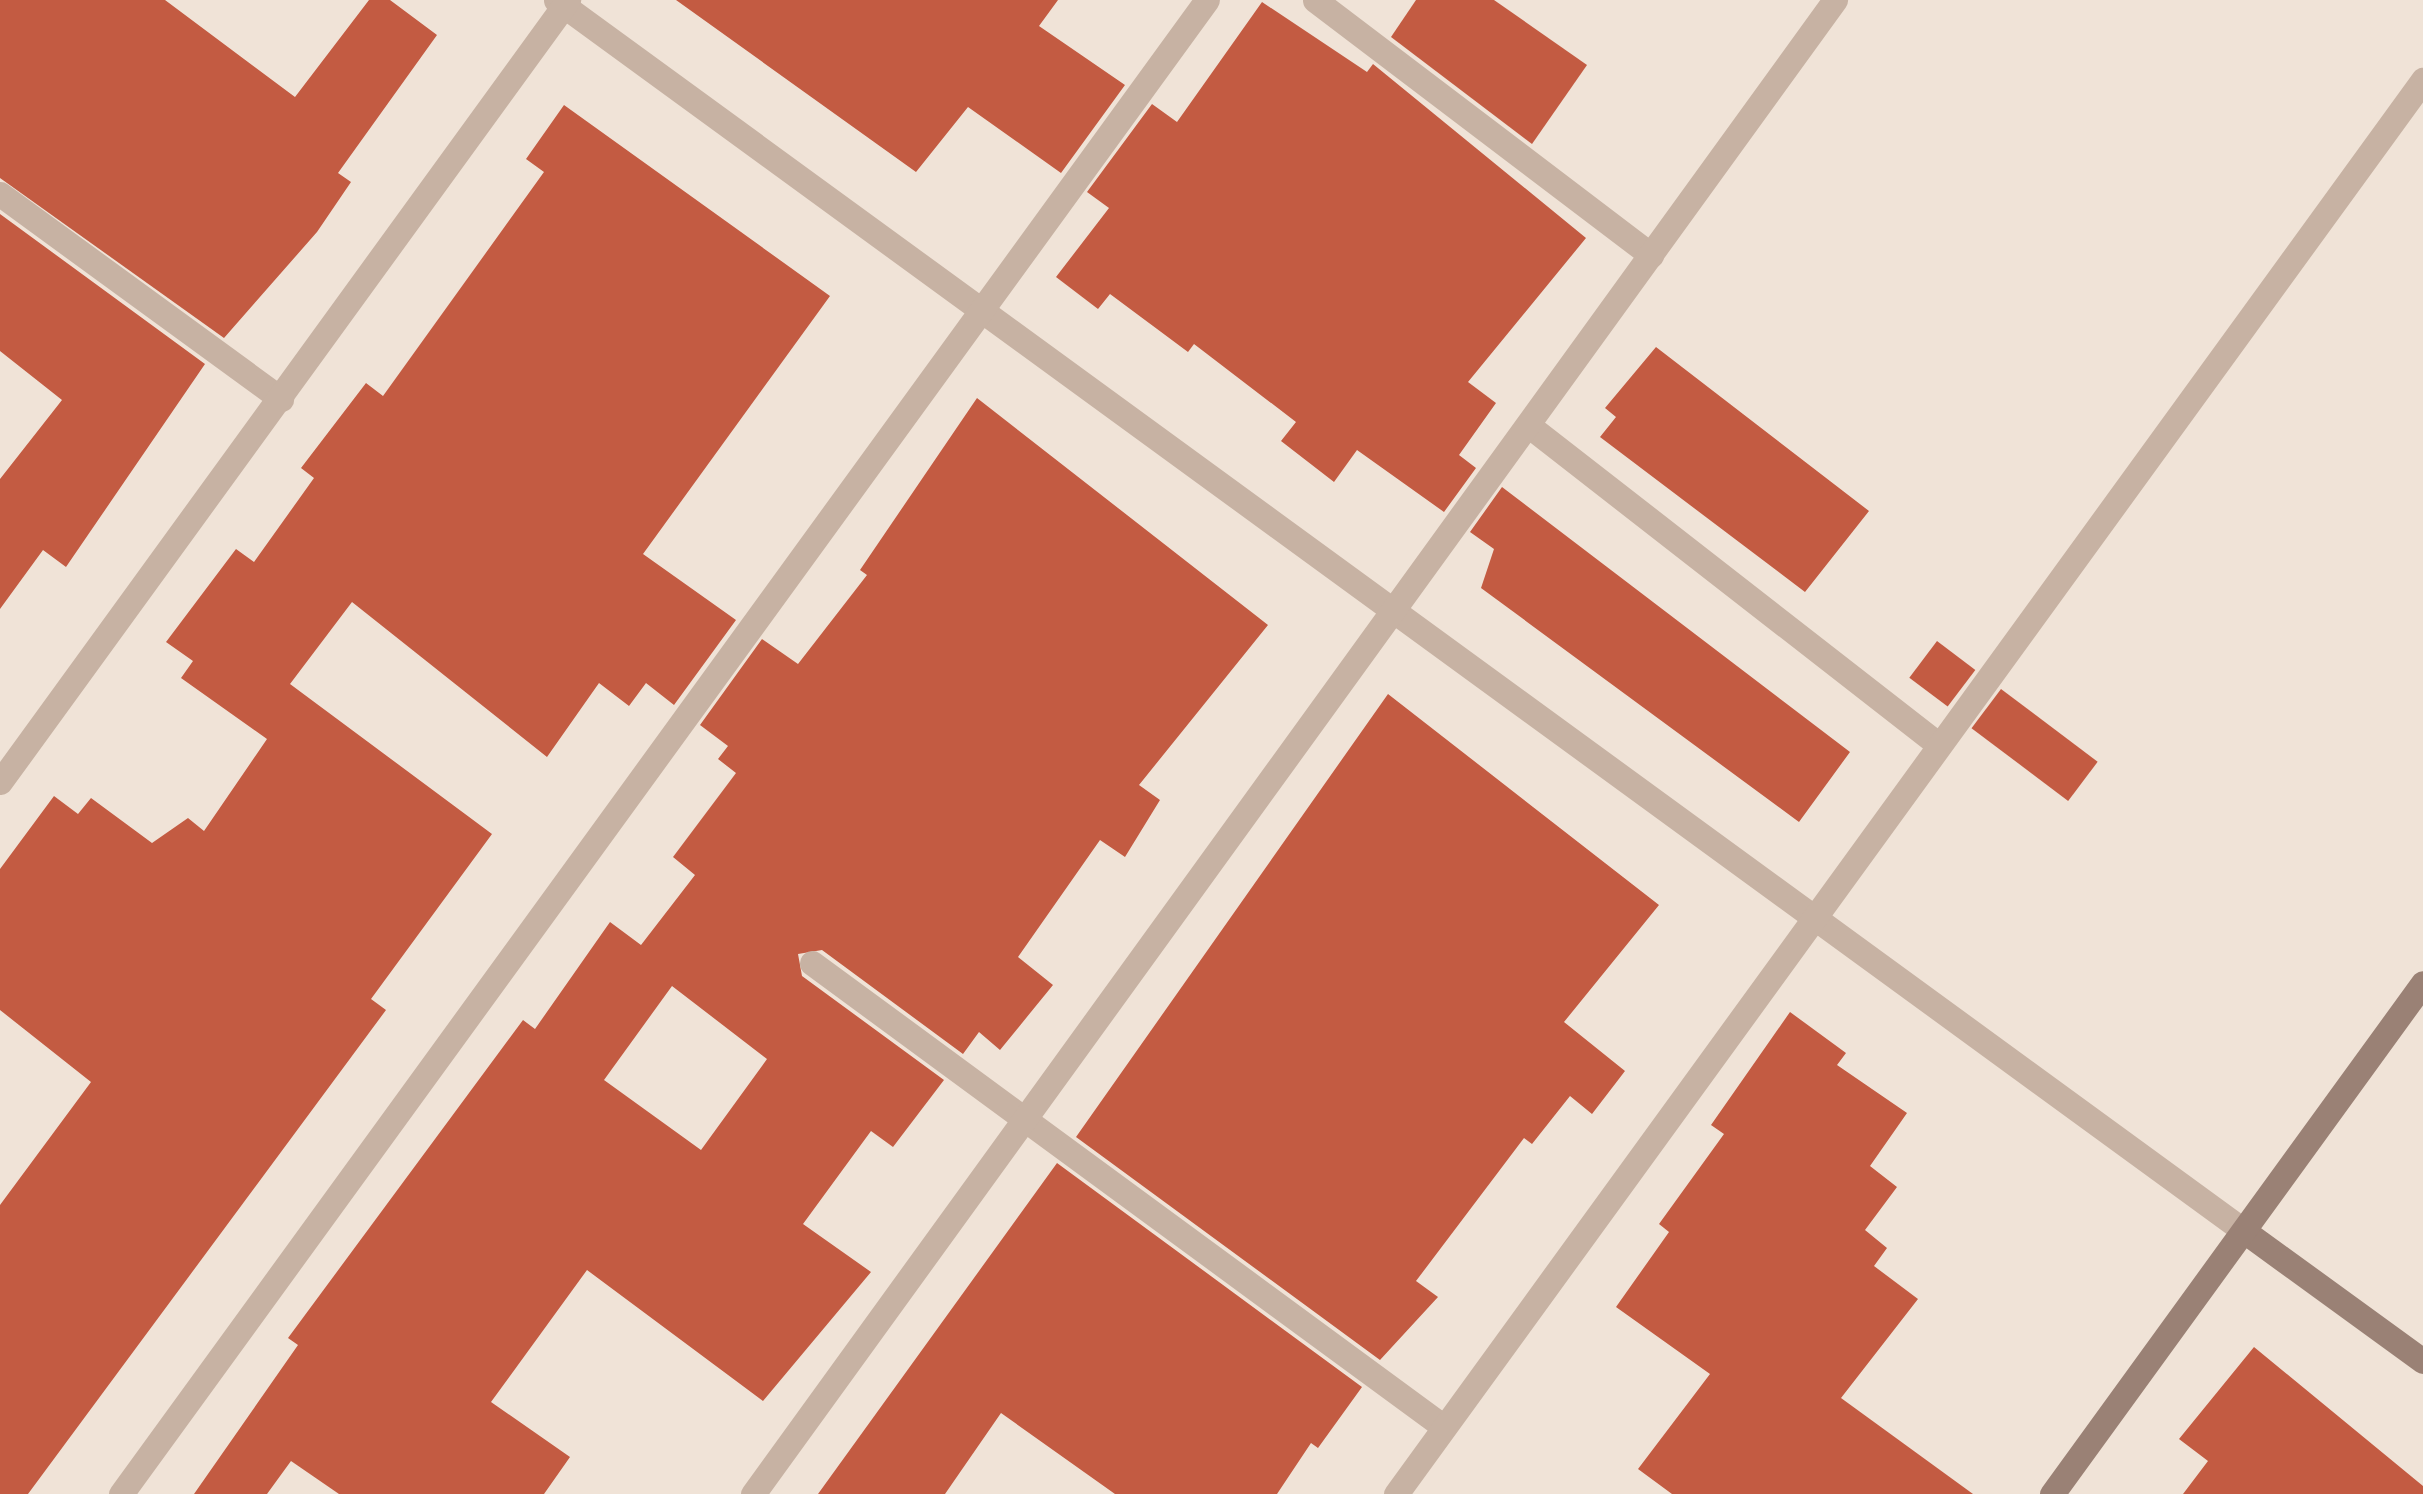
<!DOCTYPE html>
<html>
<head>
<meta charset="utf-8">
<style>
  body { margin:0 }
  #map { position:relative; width:2423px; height:1494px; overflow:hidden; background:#f0e3d7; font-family:"Alegreya Sans",sans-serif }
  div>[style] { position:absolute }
  .building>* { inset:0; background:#c35b42; transform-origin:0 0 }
  .lane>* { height:25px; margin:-12.5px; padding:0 12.5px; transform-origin:12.5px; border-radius:12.5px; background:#c7b2a3 }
  .street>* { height:25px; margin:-12.5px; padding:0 12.5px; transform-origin:12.5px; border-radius:12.5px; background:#c7b2a3 }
  .secondary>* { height:25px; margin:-12.5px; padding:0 12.5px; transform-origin:12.5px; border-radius:12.5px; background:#9a8175 }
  span { translate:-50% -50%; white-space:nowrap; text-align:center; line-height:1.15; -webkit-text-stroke:8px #f8ede2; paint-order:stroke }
</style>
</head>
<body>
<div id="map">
  <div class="building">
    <div style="clip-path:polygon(0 0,165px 0,295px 97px,369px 0,390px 0,437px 35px,338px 173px,351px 182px,317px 232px,224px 338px,0 178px)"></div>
    <div style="clip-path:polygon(676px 0,1058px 0,1039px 26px,1125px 85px,1061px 173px,968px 107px,916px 172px)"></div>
    <div style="clip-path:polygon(1416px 0,1494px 0,1587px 65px,1532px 144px,1391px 37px)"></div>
    <div style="clip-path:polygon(1262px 2px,1367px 72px,1373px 64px,1586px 238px,1468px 382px,1496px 403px,1459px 455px,1476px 468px,1444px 512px,1357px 450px,1334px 482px,1281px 441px,1296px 422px,1194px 344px,1188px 352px,1110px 294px,1098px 309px,1056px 277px,1109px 208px,1087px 192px,1152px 104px,1177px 122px)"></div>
    <div style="clip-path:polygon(564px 105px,830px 296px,643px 554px,736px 620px,674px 705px,646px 683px,629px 706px,599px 683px,547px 757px,352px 602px,290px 684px,492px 834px,371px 999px,386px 1010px,28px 1494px,0 1494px,0 1205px,91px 1082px,0 1010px,0 869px,54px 796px,78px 814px,91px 798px,152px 843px,188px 818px,204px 831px,267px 739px,181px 678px,193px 661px,166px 642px,236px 549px,254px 562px,314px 478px,301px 468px,366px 383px,383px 396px,544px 172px,526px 159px)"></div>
    <div style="clip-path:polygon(0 214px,205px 364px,66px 567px,43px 550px,0 609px,0 479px,62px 400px,0 351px)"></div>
    <div style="clip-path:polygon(1656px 347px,1869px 511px,1805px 592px,1600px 437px,1616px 417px,1605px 408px)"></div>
    <div style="clip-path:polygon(evenodd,977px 398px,1268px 625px,1139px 785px,1160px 800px,1125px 857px,1100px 840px,1018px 957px,1053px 985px,1000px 1050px,979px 1032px,963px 1054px,822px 950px,798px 954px,802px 976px,944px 1080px,893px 1147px,871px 1131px,803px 1224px,871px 1272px,763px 1401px,587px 1270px,491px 1402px,570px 1457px,544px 1494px,339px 1494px,291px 1461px,267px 1494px,194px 1494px,298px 1345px,288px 1338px,523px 1020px,535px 1029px,610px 922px,641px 945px,695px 875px,673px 857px,736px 773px,718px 759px,728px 746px,700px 725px,762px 639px,798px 664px,867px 575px,860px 570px,977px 398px,672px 986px,767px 1059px,701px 1150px,604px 1080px,672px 986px)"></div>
    <div style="clip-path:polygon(1502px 487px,1850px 752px,1799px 822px,1481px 588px,1494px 549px,1470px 532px)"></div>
    <div style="left:1937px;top:641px;width:48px;height:46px;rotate:37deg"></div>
    <div style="left:2001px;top:689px;width:121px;height:49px;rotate:37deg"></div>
    <div style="clip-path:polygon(1388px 694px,1659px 905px,1564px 1022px,1625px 1071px,1592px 1114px,1570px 1096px,1532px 1144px,1524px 1138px,1416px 1281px,1438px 1297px,1380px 1360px,1076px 1137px)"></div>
    <div style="clip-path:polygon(1790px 1012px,1846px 1053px,1837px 1065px,1907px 1113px,1870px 1166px,1897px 1187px,1865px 1230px,1887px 1248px,1874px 1266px,1918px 1299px,1841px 1398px,1973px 1494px,1672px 1494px,1638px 1469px,1710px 1374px,1616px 1307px,1669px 1232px,1659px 1224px,1724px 1134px,1711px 1125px)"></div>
    <div style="clip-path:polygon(1057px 1163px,1362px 1387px,1318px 1448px,1311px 1443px,1277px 1494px,1115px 1494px,1001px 1413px,945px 1494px,818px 1494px)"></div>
    <div style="clip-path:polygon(2254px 1347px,2423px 1486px,2423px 1494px,2183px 1494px,2208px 1461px,2179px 1439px)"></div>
  </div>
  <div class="lane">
    <div style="left:1315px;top:0;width:422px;rotate:37.2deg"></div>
    <div style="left:0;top:194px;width:348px;rotate:36.1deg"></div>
    <div style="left:1528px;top:425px;width:521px;rotate:37.9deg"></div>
    <div style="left:812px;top:963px;width:784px;rotate:36.29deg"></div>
  </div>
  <div class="street">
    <div style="left:556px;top:0;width:2089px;rotate:36.1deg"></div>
    <div style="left:0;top:782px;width:967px;rotate:-54.01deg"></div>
    <div style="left:121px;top:1494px;width:1847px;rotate:-53.99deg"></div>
    <div style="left:753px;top:1494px;width:1845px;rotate:-54.09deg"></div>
    <div style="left:1396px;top:1494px;width:1748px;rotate:-54.01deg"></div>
  </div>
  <div class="secondary">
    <div style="left:2244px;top:1231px;width:221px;rotate:36deg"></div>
    <div style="left:2052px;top:1494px;width:631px;rotate:-54.02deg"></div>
  </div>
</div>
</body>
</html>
